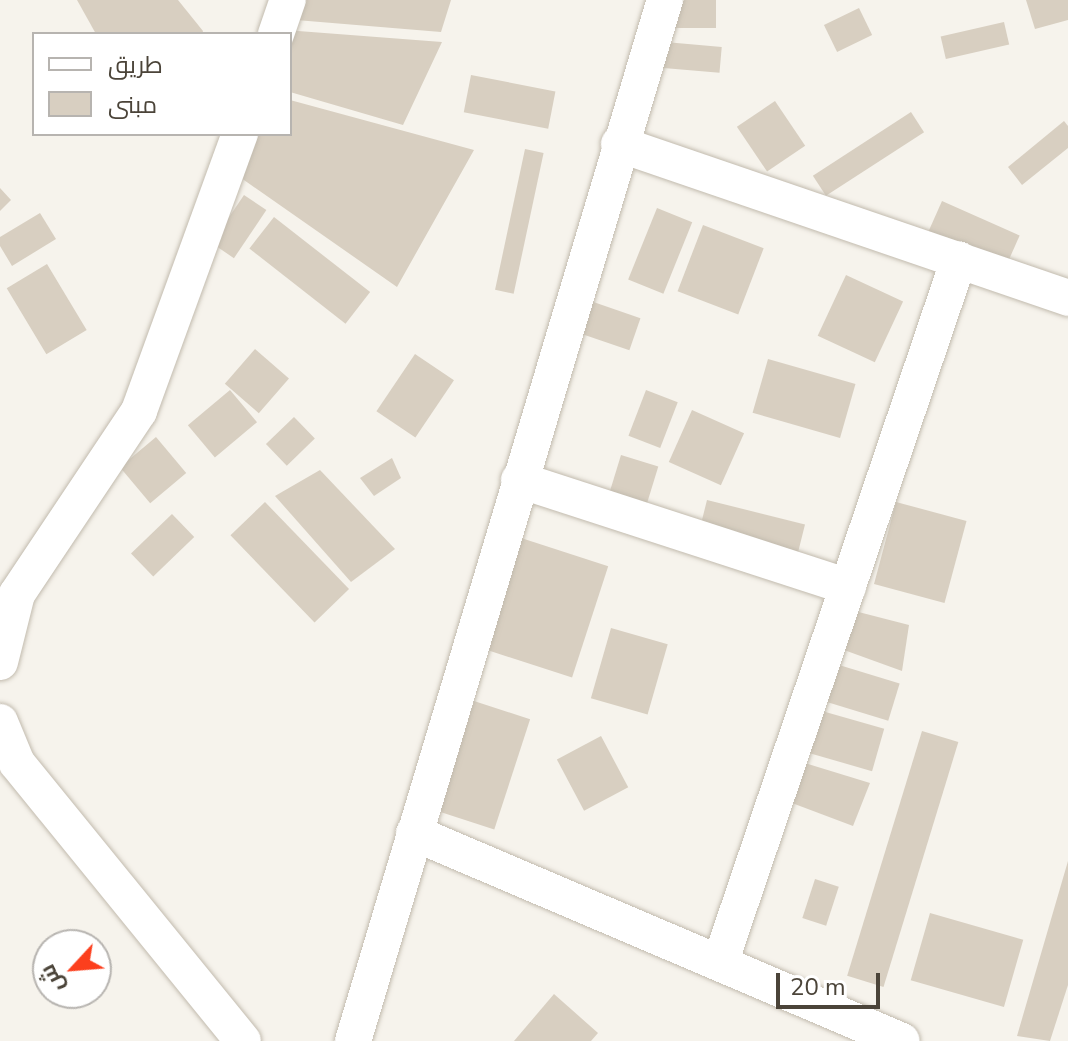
<!DOCTYPE html>
<html>
<head>
<meta charset="utf-8">
<style>
  body { margin:0 }
  #map { position:relative; width:1068px; height:1041px; overflow:hidden; background:#f6f3ec; font-family:"Nunito Sans",Cairo,sans-serif }
  div>[style] { position:absolute }
  .building>* { inset:0; background:#d8cfc1; transform-origin:0 0 }
  .roads { filter:drop-shadow(0 0 2px #c2bbae) drop-shadow(0 0 2px #c2bbae) }
  .minor>* { height:36px; margin:-18px; padding:0 18px; transform-origin:18px; border-radius:18px; background:#fff }
  span { translate:-50% -50%; white-space:nowrap; text-align:center; line-height:1.15; -webkit-text-stroke:6px #fff; paint-order:stroke }
  .legend { position:absolute; left:32px; top:32px; width:260px; height:104px; box-sizing:border-box; background:#fff; border:2px solid #b7b4b0; margin:0; padding:10px 14px; list-style:none; font-size:24px; color:#4b4439 }
  .legend li { display:flex; align-items:center; gap:16px; height:40px }
  .legend b { width:40px; border:2px solid #b7b4b0 }
  .north { position:absolute; left:32px; top:929px; width:80px; height:80px; box-sizing:border-box; background:#fff; border:2px solid #b7b4b0; border-radius:50%; rotate:244deg; font-size:22px; font-weight:700; line-height:32px; text-align:center; color:#4b4439 }
  .north::after { content:''; display:block; margin:auto; width:28px; height:36px; background:#fc3f1d; clip-path:polygon(50% 0,100% 100%,50% 72%,0 100%) }
  .scale { position:absolute; left:776px; top:973px; width:104px; height:36px; box-sizing:border-box; border:4px solid #4b4439; border-top:0; padding-left:10px; font-size:24px; line-height:28px; white-space:nowrap; color:#4b4439; -webkit-text-stroke:6px #fff; paint-order:stroke }
</style>
</head>
<body>
<div id="map">
  <div class="building">
    <div style="clip-path:polygon(77px 0,178px 0,203px 31px,202px 34px,96px 34px)"></div>
    <div style="clip-path:polygon(298px 0,451px 0,441px 32px,296px 20px)"></div>
    <div style="left:664px;top:0;width:52px;height:28px"></div>
    <div style="clip-path:polygon(1026px 0,1068px 0,1068px 20px,1035px 29px)"></div>
    <div style="left:859px;top:8px;width:30px;height:39px;rotate:64deg"></div>
    <div style="left:1004px;top:22px;width:23px;height:65px;rotate:77deg"></div>
    <div style="clip-path:polygon(285px 30px,442px 42px,403px 125px,290px 92px,290px 34px)"></div>
    <div style="left:654px;top:41px;width:68px;height:26px;rotate:5deg"></div>
    <div style="left:471px;top:75px;width:86px;height:38px;rotate:11deg"></div>
    <div style="clip-path:polygon(290px 100px,474px 150px,397px 287px,234px 173px,248px 134px,290px 134px)"></div>
    <div style="left:775px;top:101px;width:54px;height:46px;rotate:56deg"></div>
    <div style="left:911px;top:112px;width:24px;height:117px;rotate:57deg"></div>
    <div style="clip-path:polygon(1064px 121px,1068px 126px,1068px 148px,1022px 185px,1008px 167px)"></div>
    <div style="left:525px;top:149px;width:19px;height:144px;rotate:12deg"></div>
    <div style="clip-path:polygon(0 188px,11px 200px,0 211px)"></div>
    <div style="left:244px;top:195px;width:27px;height:58px;rotate:34deg"></div>
    <div style="left:942px;top:201px;width:85px;height:39px;rotate:24deg"></div>
    <div style="left:657px;top:208px;width:38px;height:77px;rotate:22deg"></div>
    <div style="clip-path:polygon(40px 213px,56px 239px,12px 266px,0 246px,0 237px)"></div>
    <div style="left:274px;top:217px;width:122px;height:40px;rotate:38deg"></div>
    <div style="left:703px;top:225px;width:65px;height:71px;rotate:21deg"></div>
    <div style="left:47px;top:264px;width:77px;height:47px;rotate:59deg"></div>
    <div style="left:846px;top:275px;width:63px;height:67px;rotate:25deg"></div>
    <div style="left:579px;top:297px;width:65px;height:34px;rotate:19deg"></div>
    <div style="left:255px;top:349px;width:45px;height:46px;rotate:41deg"></div>
    <div style="left:415px;top:354px;width:47px;height:69px;rotate:34deg"></div>
    <div style="left:768px;top:359px;width:91px;height:56px;rotate:16deg"></div>
    <div style="left:230px;top:390px;width:42px;height:55px;rotate:50deg"></div>
    <div style="left:646px;top:390px;width:34px;height:49px;rotate:21deg"></div>
    <div style="left:692px;top:410px;width:57px;height:57px;rotate:24deg"></div>
    <div style="left:294px;top:417px;width:30px;height:39px;rotate:46deg"></div>
    <div style="left:156px;top:437px;width:47px;height:47px;rotate:50deg"></div>
    <div style="left:621px;top:455px;width:39px;height:59px;rotate:17deg"></div>
    <div style="clip-path:polygon(392px 458px,401px 478px,374px 496px,360px 478px)"></div>
    <div style="clip-path:polygon(320px 470px,395px 549px,351px 582px,275px 496px)"></div>
    <div style="left:707px;top:500px;width:101px;height:57px;rotate:14deg"></div>
    <div style="left:265px;top:502px;width:121px;height:48px;rotate:46deg"></div>
    <div style="left:896px;top:502px;width:73px;height:85px;rotate:15deg"></div>
    <div style="left:172px;top:514px;width:32px;height:57px;rotate:46deg"></div>
    <div style="left:515px;top:536px;width:98px;height:117px;rotate:18deg"></div>
    <div style="clip-path:polygon(843px 608px,909px 625px,902px 671px,833px 646px)"></div>
    <div style="left:611px;top:628px;width:59px;height:73px;rotate:16deg"></div>
    <div style="left:826px;top:661px;width:77px;height:39px;rotate:17deg"></div>
    <div style="left:474px;top:701px;width:59px;height:116px;rotate:18deg"></div>
    <div style="left:815px;top:709px;width:72px;height:44px;rotate:16deg"></div>
    <div style="left:922px;top:731px;width:38px;height:256px;rotate:17deg"></div>
    <div style="left:601px;top:736px;width:58px;height:50px;rotate:62deg"></div>
    <div style="clip-path:polygon(795px 760px,870px 783px,853px 826px,784px 800px)"></div>
    <div style="clip-path:polygon(1068px 861px,1068px 985px,1050px 1041px,1017px 1036px)"></div>
    <div style="left:815px;top:879px;width:25px;height:41px;rotate:18deg"></div>
    <div style="left:930px;top:913px;width:97px;height:70px;rotate:16deg"></div>
    <div style="clip-path:polygon(554px 994px,598px 1033px,591px 1041px,514px 1041px)"></div>
  </div>
  <div class="roads">
    <div class="minor">
      <div style="left:276px;top:34px;width:36px;rotate:-71deg"></div>
      <div style="left:619px;top:144px;width:475px;rotate:18.9deg"></div>
      <div style="left:519px;top:480px;width:346px;rotate:18deg"></div>
      <div style="left:0;top:662px;width:70px;rotate:-76deg"></div>
      <div style="left:17px;top:594px;width:220px;rotate:-56.3deg"></div>
      <div style="left:139px;top:411px;width:295px;rotate:-70deg"></div>
      <div style="left:0;top:722px;width:44px;rotate:67.5deg"></div>
      <div style="left:17px;top:763px;width:358px;rotate:50.9deg"></div>
      <div style="left:414px;top:833px;width:530px;rotate:23.09deg"></div>
      <div style="left:720px;top:963px;width:743px;rotate:-71.25deg"></div>
      <div style="left:353px;top:1041px;width:1087px;rotate:-73.32deg"></div>
    </div>
  </div>
  <ul class="legend">
  <li><b style="height:10px;background:#fff"></b>طريق</li>
  <li><b style="height:22px;background:#d8cfc1"></b>مبنى</li>
  </ul>
  <div class="north">ش</div>
  <div class="scale">20 m</div>
</div>
</body>
</html>
